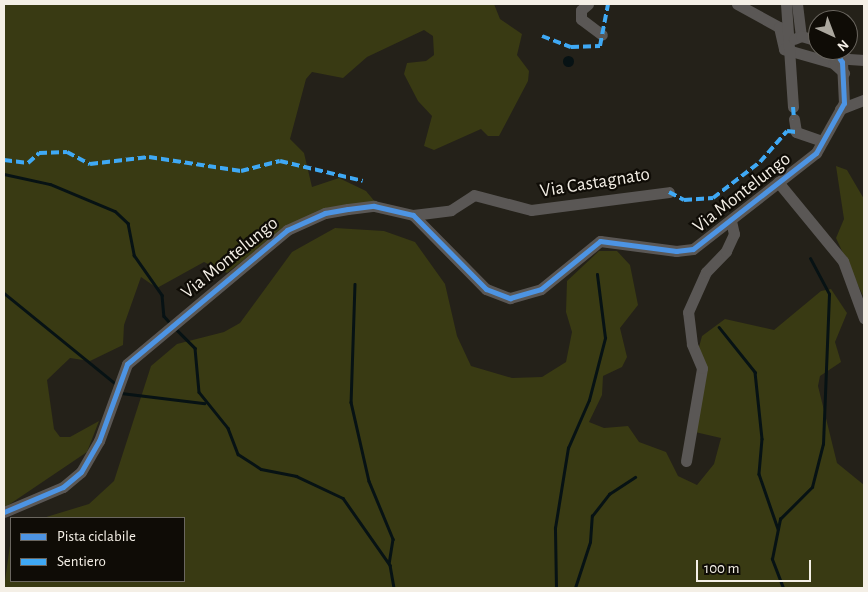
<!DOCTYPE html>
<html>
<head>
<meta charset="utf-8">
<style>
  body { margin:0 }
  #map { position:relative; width:868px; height:592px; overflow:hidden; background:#242119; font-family:"Alegreya Sans",sans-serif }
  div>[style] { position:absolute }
  .green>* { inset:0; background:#393a13 }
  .water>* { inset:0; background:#071214 }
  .round { border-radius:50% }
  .stream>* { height:2.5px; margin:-1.25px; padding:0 1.25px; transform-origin:1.25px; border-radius:1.25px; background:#071214 }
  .minor>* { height:11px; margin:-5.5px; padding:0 5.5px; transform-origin:5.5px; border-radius:5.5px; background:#5a5755 }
  .quiet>* { height:4px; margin-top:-2px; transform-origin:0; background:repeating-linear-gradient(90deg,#3fa9f5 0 8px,transparent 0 12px) }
  .cycleway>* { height:5px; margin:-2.5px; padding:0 2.5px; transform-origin:2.5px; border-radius:2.5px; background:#4d94e3 }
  span { translate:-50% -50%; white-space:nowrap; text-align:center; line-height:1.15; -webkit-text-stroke:4.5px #0f0c06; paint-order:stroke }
  .street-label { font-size:19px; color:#f4efe6 }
  .frame { position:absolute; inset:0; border:5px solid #f4efe6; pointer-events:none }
  .legend { position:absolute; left:10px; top:517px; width:175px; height:65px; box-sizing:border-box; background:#0f0c06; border:1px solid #6b6760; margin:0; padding:6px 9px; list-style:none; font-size:15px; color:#f4efe6 }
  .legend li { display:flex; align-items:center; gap:10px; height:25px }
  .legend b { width:25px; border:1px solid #6b6760 }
  .north { position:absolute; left:808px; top:10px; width:50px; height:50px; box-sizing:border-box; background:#0f0c06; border:1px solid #6b6760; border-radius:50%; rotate:137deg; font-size:14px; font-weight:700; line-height:20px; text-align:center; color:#f4efe6 }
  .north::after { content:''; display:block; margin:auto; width:18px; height:22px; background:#aba79e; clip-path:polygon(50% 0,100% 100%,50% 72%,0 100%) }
  .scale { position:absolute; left:696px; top:560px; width:115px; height:22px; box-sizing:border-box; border:2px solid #f4efe6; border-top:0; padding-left:6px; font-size:15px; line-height:18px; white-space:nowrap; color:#f4efe6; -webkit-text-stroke:4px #0f0c06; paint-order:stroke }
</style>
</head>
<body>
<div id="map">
  <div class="green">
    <div style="clip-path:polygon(4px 4px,494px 4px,500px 19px,522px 34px,517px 55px,529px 71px,528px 81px,499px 136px,488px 136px,481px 129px,434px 150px,424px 146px,432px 116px,418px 101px,404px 74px,407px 63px,426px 61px,434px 55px,433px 36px,424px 30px,367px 57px,343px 78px,312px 72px,306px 79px,290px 139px,304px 153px,312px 187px,339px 178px,366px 191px,376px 203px,290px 224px,227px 273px,204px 262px,157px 288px,141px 277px,124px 325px,123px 345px,90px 361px,70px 358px,47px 380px,54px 429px,60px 437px,70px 437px,99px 421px,87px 452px,4px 508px)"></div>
    <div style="clip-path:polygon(836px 166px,847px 170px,864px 199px,864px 298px,836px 238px,844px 219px)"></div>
    <div style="clip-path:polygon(335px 228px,384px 231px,415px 242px,445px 284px,457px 336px,471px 366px,512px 378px,542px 377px,566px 362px,572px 332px,566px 312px,567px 281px,599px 251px,617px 251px,630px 265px,638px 305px,620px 328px,627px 357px,622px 367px,603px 376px,602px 395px,589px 422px,604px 428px,628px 426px,639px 442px,666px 452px,678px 476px,697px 485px,714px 464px,721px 438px,695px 432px,706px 378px,699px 347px,702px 336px,725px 319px,774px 330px,821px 291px,831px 289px,847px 313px,835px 342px,841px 362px,820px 376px,818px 386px,837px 463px,864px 485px,864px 588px,4px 588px,11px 538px,11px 581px,184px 581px,184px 518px,43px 518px,89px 504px,114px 481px,151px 366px,177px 344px,224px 332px,240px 323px,292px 252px)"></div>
  </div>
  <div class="water">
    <div class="round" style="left:562.5px;top:55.5px;width:11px;height:11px"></div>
  </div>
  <div class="stream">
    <div style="left:4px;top:174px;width:47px;rotate:12.3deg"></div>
    <div style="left:50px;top:184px;width:70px;rotate:22.6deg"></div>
    <div style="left:115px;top:211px;width:18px;rotate:43deg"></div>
    <div style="left:128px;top:223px;width:33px;rotate:79deg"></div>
    <div style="left:134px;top:255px;width:49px;rotate:55deg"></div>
    <div style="left:162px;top:295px;width:21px;rotate:85deg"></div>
    <div style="left:164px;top:316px;width:9px;rotate:49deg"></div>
    <div style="left:355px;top:284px;width:118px;rotate:91.9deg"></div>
    <div style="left:351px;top:402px;width:81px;rotate:77.2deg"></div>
    <div style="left:369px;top:481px;width:63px;rotate:67.5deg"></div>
    <div style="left:393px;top:539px;width:24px;rotate:99deg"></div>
    <div style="left:4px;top:293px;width:144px;rotate:39.1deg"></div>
    <div style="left:719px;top:327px;width:58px;rotate:51.3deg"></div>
    <div style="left:755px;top:372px;width:67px;rotate:84deg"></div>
    <div style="left:762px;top:439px;width:35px;rotate:95deg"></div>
    <div style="left:759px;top:474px;width:58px;rotate:70.9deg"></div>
    <div style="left:176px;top:329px;width:27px;rotate:45deg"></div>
    <div style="left:195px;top:348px;width:44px;rotate:84.8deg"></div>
    <div style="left:199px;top:392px;width:46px;rotate:51.1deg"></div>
    <div style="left:228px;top:428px;width:28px;rotate:69deg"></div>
    <div style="left:238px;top:454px;width:27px;rotate:33deg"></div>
    <div style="left:261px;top:469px;width:36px;rotate:11deg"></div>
    <div style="left:296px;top:476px;width:52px;rotate:25.1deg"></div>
    <div style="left:343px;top:498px;width:82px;rotate:55deg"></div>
    <div style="left:390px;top:565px;width:23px;rotate:80deg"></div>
    <div style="left:121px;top:393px;width:84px;rotate:6.9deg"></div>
    <div style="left:556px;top:588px;width:60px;rotate:-91deg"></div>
    <div style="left:555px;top:528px;width:81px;rotate:-80.8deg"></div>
    <div style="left:568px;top:448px;width:52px;rotate:-66.4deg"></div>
    <div style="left:589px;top:400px;width:64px;rotate:-75.5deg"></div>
    <div style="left:605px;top:338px;width:64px;rotate:-97.2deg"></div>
    <div style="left:575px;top:588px;width:48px;rotate:-71.9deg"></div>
    <div style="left:590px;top:542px;width:26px;rotate:-86deg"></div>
    <div style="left:592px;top:516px;width:28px;rotate:-52deg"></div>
    <div style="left:609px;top:494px;width:31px;rotate:-33deg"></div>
    <div style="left:783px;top:588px;width:31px;rotate:-111deg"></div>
    <div style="left:772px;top:559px;width:41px;rotate:-78.7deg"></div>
    <div style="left:780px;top:519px;width:45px;rotate:-45deg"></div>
    <div style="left:812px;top:487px;width:44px;rotate:-75.7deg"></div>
    <div style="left:823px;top:444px;width:150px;rotate:-87.7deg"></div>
    <div style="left:829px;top:294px;width:40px;rotate:-118deg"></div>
  </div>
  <div class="minor">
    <div style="left:588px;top:4px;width:9px;rotate:139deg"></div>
    <div style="left:581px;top:10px;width:9px;rotate:90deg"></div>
    <div style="left:581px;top:19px;width:26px;rotate:37deg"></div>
    <div style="left:737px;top:4px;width:48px;rotate:28.7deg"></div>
    <div style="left:779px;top:27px;width:23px;rotate:77deg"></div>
    <div style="left:784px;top:49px;width:51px;rotate:15.9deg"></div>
    <div style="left:833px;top:63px;width:15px;rotate:42deg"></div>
    <div style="left:786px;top:4px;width:103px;rotate:86.1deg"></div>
    <div style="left:797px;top:4px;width:32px;rotate:83deg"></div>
    <div style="left:794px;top:39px;width:8px;rotate:-23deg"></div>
    <div style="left:801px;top:36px;width:18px;rotate:16deg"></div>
    <div style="left:834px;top:58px;width:30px;rotate:4deg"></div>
    <div style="left:840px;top:109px;width:26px;rotate:-21deg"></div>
    <div style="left:794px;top:119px;width:13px;rotate:81deg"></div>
    <div style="left:796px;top:132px;width:28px;rotate:19deg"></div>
    <div style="left:778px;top:182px;width:102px;rotate:50.6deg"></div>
    <div style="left:843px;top:261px;width:61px;rotate:69.8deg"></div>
    <div style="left:413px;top:215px;width:38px;rotate:-7deg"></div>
    <div style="left:451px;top:210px;width:27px;rotate:-33deg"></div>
    <div style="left:474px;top:195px;width:59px;rotate:14.7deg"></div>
    <div style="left:531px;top:210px;width:139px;rotate:-7.4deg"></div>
    <div style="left:686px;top:461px;width:94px;rotate:-80.2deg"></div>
    <div style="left:702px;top:368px;width:26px;rotate:-113deg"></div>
    <div style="left:692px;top:344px;width:32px;rotate:-97deg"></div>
    <div style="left:688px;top:312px;width:44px;rotate:-65.8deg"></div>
    <div style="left:706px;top:272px;width:29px;rotate:-46deg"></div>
    <div style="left:726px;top:251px;width:19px;rotate:-65deg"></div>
    <div style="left:734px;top:234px;width:13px;rotate:-103deg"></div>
    <div style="left:4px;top:512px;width:64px;rotate:-23deg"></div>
    <div style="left:63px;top:487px;width:23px;rotate:-40deg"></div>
    <div style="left:81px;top:472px;width:36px;rotate:-60deg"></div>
    <div style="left:99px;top:441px;width:82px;rotate:-70deg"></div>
    <div style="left:127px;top:364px;width:209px;rotate:-39.9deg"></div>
    <div style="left:287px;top:230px;width:42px;rotate:-24.1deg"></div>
    <div style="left:325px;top:213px;width:23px;rotate:-10deg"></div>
    <div style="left:348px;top:209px;width:26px;rotate:-7deg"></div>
    <div style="left:374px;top:206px;width:40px;rotate:13deg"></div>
    <div style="left:413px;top:215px;width:104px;rotate:45.4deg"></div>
    <div style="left:486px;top:289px;width:26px;rotate:21deg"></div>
    <div style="left:510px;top:298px;width:32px;rotate:-16deg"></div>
    <div style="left:541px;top:289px;width:76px;rotate:-39.1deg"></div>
    <div style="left:600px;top:241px;width:77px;rotate:7.5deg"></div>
    <div style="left:676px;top:251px;width:17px;rotate:-7deg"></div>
    <div style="left:693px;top:249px;width:156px;rotate:-38deg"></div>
    <div style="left:816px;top:153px;width:57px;rotate:-60.8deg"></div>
    <div style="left:844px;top:103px;width:41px;rotate:-92.8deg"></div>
    <div style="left:842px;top:62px;width:14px;rotate:-124deg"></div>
  </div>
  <div class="quiet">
    <div style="left:542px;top:36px;width:31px;rotate:21deg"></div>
    <div style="left:571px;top:47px;width:29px;rotate:-2deg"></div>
    <div style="left:600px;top:46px;width:43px;rotate:-79.2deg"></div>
    <div style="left:793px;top:107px;width:12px;rotate:85deg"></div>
    <div style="left:4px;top:160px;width:24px;rotate:7deg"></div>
    <div style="left:28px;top:163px;width:15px;rotate:-42deg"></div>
    <div style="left:39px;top:153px;width:28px;rotate:-2deg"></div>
    <div style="left:67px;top:152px;width:26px;rotate:28deg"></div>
    <div style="left:90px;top:164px;width:59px;rotate:-6.8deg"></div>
    <div style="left:149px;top:157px;width:93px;rotate:8.7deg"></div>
    <div style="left:241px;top:171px;width:40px;rotate:-14.4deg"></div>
    <div style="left:280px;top:161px;width:85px;rotate:13.5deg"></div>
    <div style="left:669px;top:192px;width:17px;rotate:28deg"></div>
    <div style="left:684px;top:200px;width:29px;rotate:-4deg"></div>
    <div style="left:713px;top:198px;width:59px;rotate:-37.5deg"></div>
    <div style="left:760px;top:162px;width:41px;rotate:-48.9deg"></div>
    <div style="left:787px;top:131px;width:9px;rotate:6deg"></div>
  </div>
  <div class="cycleway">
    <div style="left:4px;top:512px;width:64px;rotate:-23deg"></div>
    <div style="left:63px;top:487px;width:23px;rotate:-40deg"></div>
    <div style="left:81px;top:472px;width:36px;rotate:-60deg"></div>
    <div style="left:99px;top:441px;width:82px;rotate:-70deg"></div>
    <div style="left:127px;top:364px;width:209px;rotate:-39.9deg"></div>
    <div style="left:287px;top:230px;width:42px;rotate:-24.1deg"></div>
    <div style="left:325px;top:213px;width:23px;rotate:-10deg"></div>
    <div style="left:348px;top:209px;width:26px;rotate:-7deg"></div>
    <div style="left:374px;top:206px;width:40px;rotate:13deg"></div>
    <div style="left:413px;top:215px;width:104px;rotate:45.4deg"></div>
    <div style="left:486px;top:289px;width:26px;rotate:21deg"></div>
    <div style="left:510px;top:298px;width:32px;rotate:-16deg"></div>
    <div style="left:541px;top:289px;width:76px;rotate:-39.1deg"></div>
    <div style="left:600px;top:241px;width:77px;rotate:7.5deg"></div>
    <div style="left:676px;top:251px;width:17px;rotate:-7deg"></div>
    <div style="left:693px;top:249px;width:156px;rotate:-38deg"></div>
    <div style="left:816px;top:153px;width:57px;rotate:-60.8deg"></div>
    <div style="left:844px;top:103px;width:41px;rotate:-92.8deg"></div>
    <div style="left:842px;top:62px;width:14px;rotate:-124deg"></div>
  </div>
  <div class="street-label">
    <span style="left:595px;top:183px;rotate:-9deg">Via Castagnato</span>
    <span style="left:742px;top:193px;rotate:-38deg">Via Montelungo</span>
    <span style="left:230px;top:258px;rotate:-39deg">Via Montelungo</span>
  </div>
  <div class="frame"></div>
  <ul class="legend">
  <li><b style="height:6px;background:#4d94e3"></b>Pista ciclabile</li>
  <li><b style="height:6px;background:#3fa9f5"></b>Sentiero</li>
  </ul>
  <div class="north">N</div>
  <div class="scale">100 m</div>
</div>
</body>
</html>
